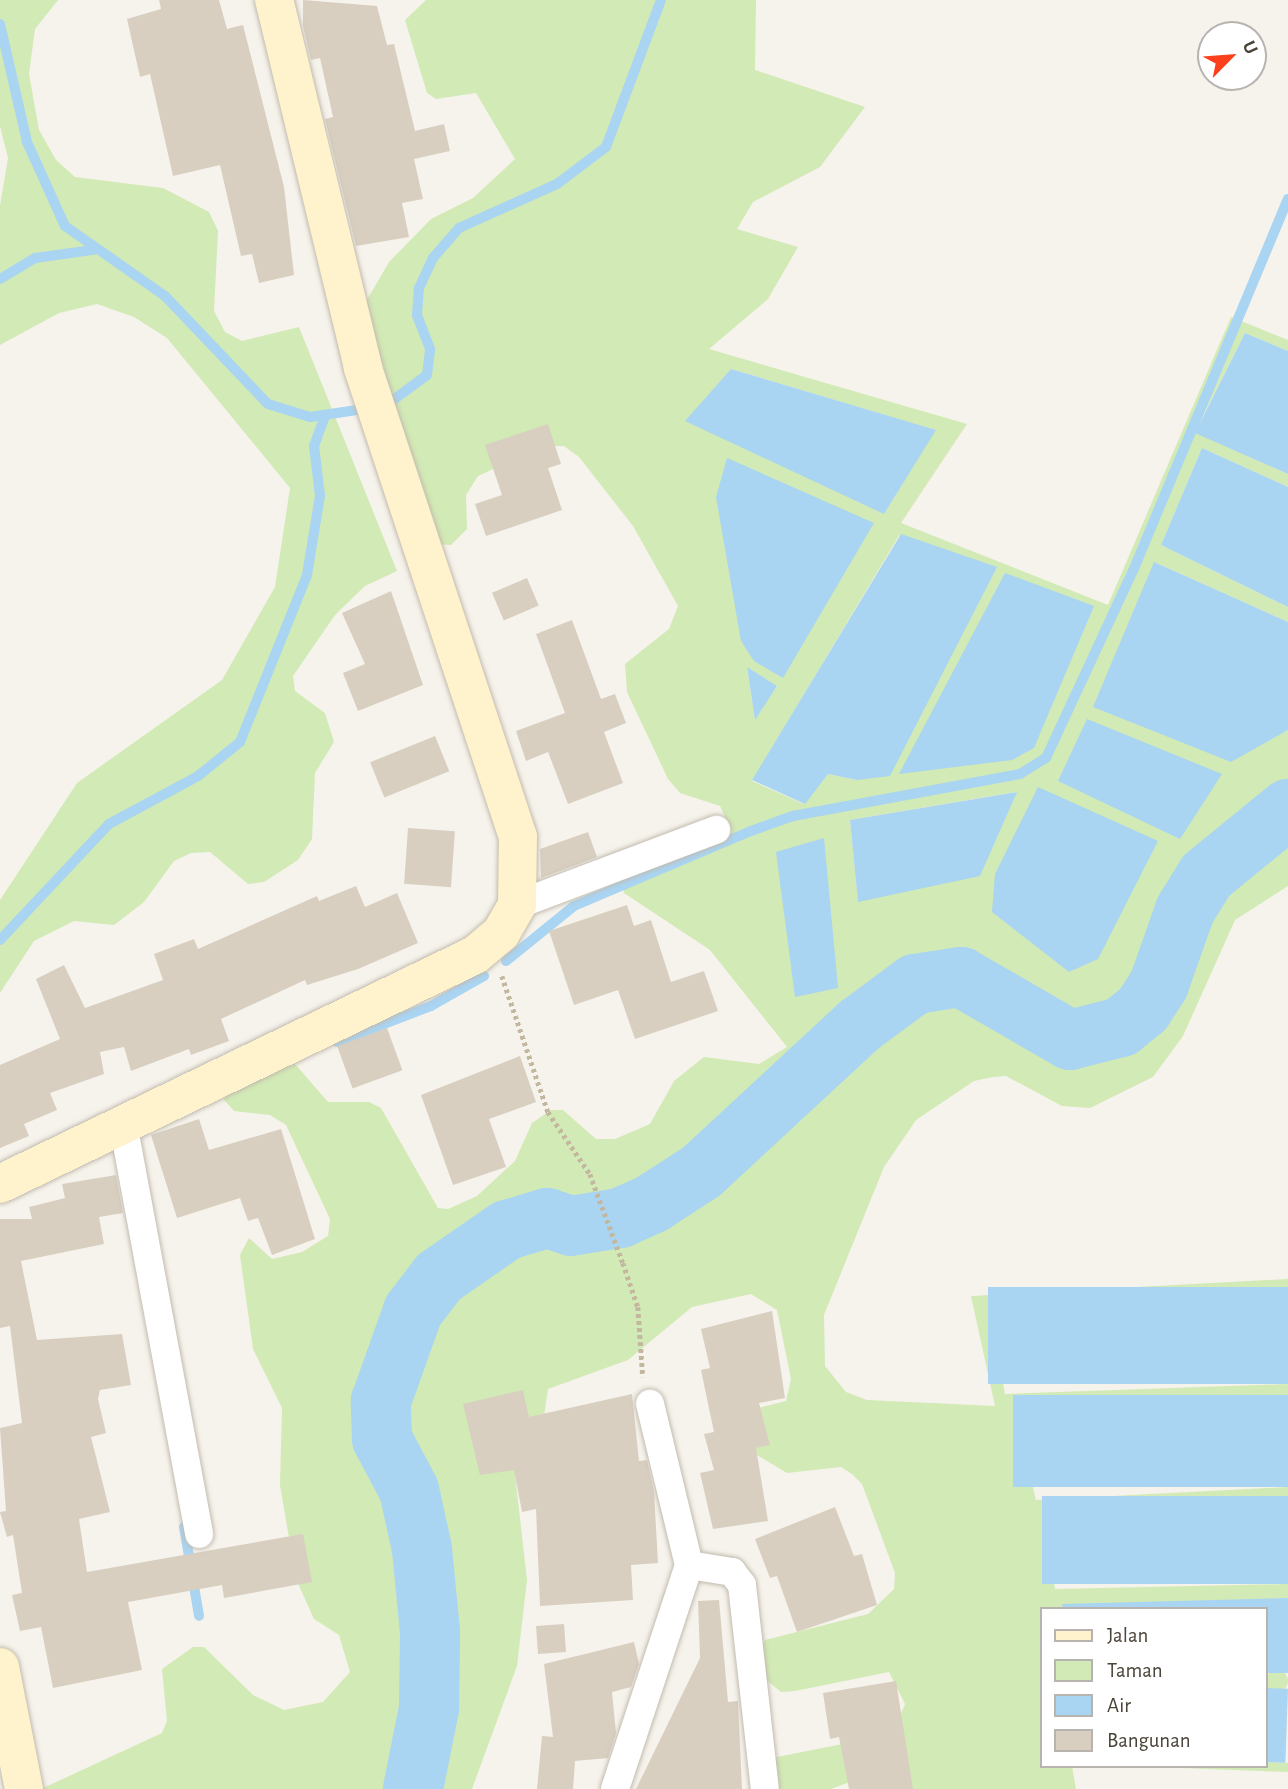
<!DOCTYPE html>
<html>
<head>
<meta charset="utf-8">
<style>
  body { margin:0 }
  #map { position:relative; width:1288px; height:1789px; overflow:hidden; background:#f6f3ec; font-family:"Alegreya Sans",sans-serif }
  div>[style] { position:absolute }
  .green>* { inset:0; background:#d2eab5 }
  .round { border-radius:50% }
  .water>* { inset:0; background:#a9d4f2; transform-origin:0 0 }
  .stream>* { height:10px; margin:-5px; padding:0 5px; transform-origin:5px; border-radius:5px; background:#a9d4f2 }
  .river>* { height:60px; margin:-30px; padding:0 30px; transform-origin:30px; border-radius:30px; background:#a9d4f2 }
  .building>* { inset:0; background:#d8cfc1; transform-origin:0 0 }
  .path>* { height:4.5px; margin-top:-2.25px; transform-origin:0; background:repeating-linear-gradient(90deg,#c4b79f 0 3.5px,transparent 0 7px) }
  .roads { filter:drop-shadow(0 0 2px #c2bbae) drop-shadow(0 0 2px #c2bbae) }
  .street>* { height:28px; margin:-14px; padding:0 14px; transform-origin:14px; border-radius:14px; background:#fff }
  .secondary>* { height:38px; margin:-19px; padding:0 19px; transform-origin:19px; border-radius:19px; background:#fff3cd }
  span { translate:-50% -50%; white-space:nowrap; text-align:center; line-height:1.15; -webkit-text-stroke:5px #fff; paint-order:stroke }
  .legend { position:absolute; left:1040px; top:1607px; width:228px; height:161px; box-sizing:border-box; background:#fff; border:2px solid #b7b4b0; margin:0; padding:9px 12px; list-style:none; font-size:21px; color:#4b4439 }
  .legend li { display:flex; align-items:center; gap:14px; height:35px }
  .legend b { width:35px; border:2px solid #b7b4b0 }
  .north { position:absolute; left:1197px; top:21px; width:70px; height:70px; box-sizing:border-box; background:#fff; border:2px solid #b7b4b0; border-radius:50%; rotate:65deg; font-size:19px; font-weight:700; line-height:28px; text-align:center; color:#4b4439 }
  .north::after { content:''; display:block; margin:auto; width:24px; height:32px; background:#fc3f1d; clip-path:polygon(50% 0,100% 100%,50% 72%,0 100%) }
</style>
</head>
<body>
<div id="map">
  <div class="green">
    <div style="clip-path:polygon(0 0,58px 0,35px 29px,29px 74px,39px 130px,56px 160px,75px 177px,163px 188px,209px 212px,218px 231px,214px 311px,225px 332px,242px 341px,299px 327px,397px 571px,365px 586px,335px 615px,293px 676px,295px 691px,325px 713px,334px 742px,315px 773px,312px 839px,298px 860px,264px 882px,248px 884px,210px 852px,191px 853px,174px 861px,144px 902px,114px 925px,74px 921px,34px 941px,0 993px,0 900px,77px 783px,222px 680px,275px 587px,290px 488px,167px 338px,134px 317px,97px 304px,59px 313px,0 345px,0 206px,8px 158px,0 126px)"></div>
    <div style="clip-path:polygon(evenodd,426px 0,756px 0,755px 70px,865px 107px,820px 167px,753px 202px,737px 229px,798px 247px,768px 299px,709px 349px,967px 424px,901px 523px,1108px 605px,1231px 317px,1288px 340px,1288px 351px,1245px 333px,1195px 432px,1288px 474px,1288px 487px,1202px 448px,1161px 545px,1288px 607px,1288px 622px,1154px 562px,1270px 739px,1288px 730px,1288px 886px,1235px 920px,1183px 1036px,1153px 1077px,1090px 1108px,1062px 1106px,1006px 1076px,993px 1077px,974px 1081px,916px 1120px,884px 1167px,824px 1315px,825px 1366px,846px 1392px,867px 1400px,995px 1406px,971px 1296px,1288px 1279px,1288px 1287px,988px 1303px,1005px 1394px,1288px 1384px,1288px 1395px,1013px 1406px,1036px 1500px,1288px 1487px,1288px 1496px,1042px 1509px,1055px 1589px,1288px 1584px,1288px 1598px,1041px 1609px,1041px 1766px,1072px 1766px,1076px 1789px,901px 1789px,866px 1776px,831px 1789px,771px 1789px,768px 1766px,777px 1757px,893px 1734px,905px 1704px,889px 1672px,795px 1691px,781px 1692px,765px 1679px,760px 1649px,765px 1640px,868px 1614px,894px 1589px,895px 1573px,862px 1484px,852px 1474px,841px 1467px,787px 1473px,757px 1455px,750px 1438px,754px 1409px,786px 1401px,791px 1379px,777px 1310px,751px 1294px,692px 1307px,628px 1360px,548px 1389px,544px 1416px,515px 1474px,527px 1580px,517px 1666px,472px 1789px,41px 1789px,162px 1733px,167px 1721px,162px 1669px,193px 1647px,204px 1647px,253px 1695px,284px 1710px,323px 1702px,350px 1672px,339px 1635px,314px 1619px,296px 1579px,280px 1485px,282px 1408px,253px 1349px,240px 1255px,249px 1238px,272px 1259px,302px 1252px,328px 1236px,330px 1219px,286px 1125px,270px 1115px,234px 1111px,224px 1100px,223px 1083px,289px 1057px,328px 1102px,369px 1102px,381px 1108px,438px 1208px,448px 1209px,477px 1196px,515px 1161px,532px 1123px,551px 1110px,563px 1110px,596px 1139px,615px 1139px,650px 1124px,674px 1081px,704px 1057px,759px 1064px,787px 1047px,710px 950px,624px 893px,622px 884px,729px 840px,730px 828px,720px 806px,680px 793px,668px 779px,627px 692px,625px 664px,669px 629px,678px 606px,633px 526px,579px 457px,564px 446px,542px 446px,478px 476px,466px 495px,467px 529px,451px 545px,436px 544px,364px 305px,389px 262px,431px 219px,473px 198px,515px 159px,476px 93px,436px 99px,427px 93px,405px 20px,426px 0,731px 369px,935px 430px,884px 514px,731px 369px,426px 0,900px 534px,857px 780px,828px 774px,804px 804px,752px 781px,900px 534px,426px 0,747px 668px,777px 686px,755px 719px,747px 668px,426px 0,1016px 792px,1016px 793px,858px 901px,850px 820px,1016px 792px)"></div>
    <div class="round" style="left:1266px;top:1670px;width:22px;height:22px"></div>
    <div style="clip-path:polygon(1265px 1762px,1288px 1763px,1288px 1772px,1130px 1766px)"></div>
  </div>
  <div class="water">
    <div style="clip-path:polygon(1245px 333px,1288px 351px,1288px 474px,1195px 433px)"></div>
    <div style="clip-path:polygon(731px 369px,936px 430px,884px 514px,685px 421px)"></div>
    <div style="clip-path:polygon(1202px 448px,1288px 487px,1288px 607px,1161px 545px)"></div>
    <div style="clip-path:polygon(727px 458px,874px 523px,783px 678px,754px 661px,741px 641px,716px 497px)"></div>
    <div style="clip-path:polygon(901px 534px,997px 567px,890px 776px,857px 780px,828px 774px,805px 804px,752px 780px)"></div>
    <div style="clip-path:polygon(1154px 562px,1288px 622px,1288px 730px,1231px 762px,1093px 707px)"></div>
    <div style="clip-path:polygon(1005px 573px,1094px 606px,1034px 748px,1012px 760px,899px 774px)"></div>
    <div style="clip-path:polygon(747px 667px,777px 686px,755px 720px)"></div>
    <div style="clip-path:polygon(1087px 719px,1222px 774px,1180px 839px,1058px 781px)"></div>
    <div style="clip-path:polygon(1038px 787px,1158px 841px,1098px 959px,1069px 972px,992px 912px,995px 874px)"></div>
    <div style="clip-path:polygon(1017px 792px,980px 876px,858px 902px,850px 820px)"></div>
    <div style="clip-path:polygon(824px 838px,838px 988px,795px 997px,776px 852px)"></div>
    <div style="left:1288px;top:1287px;width:97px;height:300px;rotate:90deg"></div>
    <div style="left:1288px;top:1395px;width:92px;height:275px;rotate:90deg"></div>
    <div style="left:1288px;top:1496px;width:88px;height:246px;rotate:90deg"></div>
    <div style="clip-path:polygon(1288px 1598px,1288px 1673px,1265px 1673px,1265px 1609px,1063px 1609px,1062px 1604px)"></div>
    <div style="left:1265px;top:1688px;width:23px;height:74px;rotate:2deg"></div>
  </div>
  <div class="stream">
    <div style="left:0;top:24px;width:121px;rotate:77.1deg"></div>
    <div style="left:27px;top:142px;width:92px;rotate:65.7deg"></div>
    <div style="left:65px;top:226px;width:122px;rotate:35deg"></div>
    <div style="left:165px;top:296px;width:149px;rotate:46.4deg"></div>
    <div style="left:268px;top:404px;width:44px;rotate:17.2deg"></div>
    <div style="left:310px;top:417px;width:61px;rotate:-8.5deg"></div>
    <div style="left:0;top:279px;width:41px;rotate:-31deg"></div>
    <div style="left:35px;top:258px;width:59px;rotate:-7.9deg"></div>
    <div style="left:385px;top:406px;width:52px;rotate:-36.4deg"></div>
    <div style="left:427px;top:375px;width:26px;rotate:-83deg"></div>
    <div style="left:430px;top:349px;width:36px;rotate:-111deg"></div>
    <div style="left:417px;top:315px;width:27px;rotate:-86deg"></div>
    <div style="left:419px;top:288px;width:33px;rotate:-65deg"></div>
    <div style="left:433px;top:258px;width:40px;rotate:-49deg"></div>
    <div style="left:459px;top:228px;width:107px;rotate:-24.2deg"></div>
    <div style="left:557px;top:184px;width:61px;rotate:-37.1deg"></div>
    <div style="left:606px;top:147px;width:157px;rotate:-69.5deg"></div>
    <div style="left:0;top:940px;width:159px;rotate:-46.8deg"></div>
    <div style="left:109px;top:824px;width:101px;rotate:-28.3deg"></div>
    <div style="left:198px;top:776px;width:54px;rotate:-39deg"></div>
    <div style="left:240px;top:742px;width:180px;rotate:-68.1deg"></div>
    <div style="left:307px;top:575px;width:80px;rotate:-80.7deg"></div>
    <div style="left:320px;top:496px;width:50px;rotate:-96.8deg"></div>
    <div style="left:314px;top:446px;width:33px;rotate:-70deg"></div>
    <div style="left:506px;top:961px;width:87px;rotate:-39deg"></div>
    <div style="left:574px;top:906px;width:192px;rotate:-23deg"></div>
    <div style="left:751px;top:831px;width:45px;rotate:-19.7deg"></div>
    <div style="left:793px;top:816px;width:231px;rotate:-10.5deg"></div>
    <div style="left:1020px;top:774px;width:31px;rotate:-32deg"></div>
    <div style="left:1046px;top:758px;width:206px;rotate:-65.1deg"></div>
    <div style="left:1133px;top:571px;width:403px;rotate:-67.4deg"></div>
    <div style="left:337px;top:1042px;width:101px;rotate:-21deg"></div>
    <div style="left:431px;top:1006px;width:61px;rotate:-29.5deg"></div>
    <div style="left:184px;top:1527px;width:90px;rotate:80.4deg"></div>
  </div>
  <div class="river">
    <div style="left:413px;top:1789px;width:83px;rotate:-78.8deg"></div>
    <div style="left:429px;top:1708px;width:76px;rotate:-89.2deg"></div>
    <div style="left:430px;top:1632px;width:83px;rotate:-95.5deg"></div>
    <div style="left:422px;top:1549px;width:60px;rotate:-102.4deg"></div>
    <div style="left:409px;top:1490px;width:58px;rotate:-117.9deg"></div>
    <div style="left:382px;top:1439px;width:38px;rotate:-92deg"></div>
    <div style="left:381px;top:1401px;width:96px;rotate:-70.4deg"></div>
    <div style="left:413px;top:1311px;width:43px;rotate:-52.6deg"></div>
    <div style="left:439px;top:1277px;width:83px;rotate:-34.7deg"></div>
    <div style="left:507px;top:1230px;width:42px;rotate:-16.7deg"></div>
    <div style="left:547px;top:1218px;width:25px;rotate:18deg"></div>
    <div style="left:571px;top:1226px;width:50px;rotate:-9.3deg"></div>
    <div style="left:620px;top:1218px;width:36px;rotate:-24deg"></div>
    <div style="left:653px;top:1203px;width:59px;rotate:-33.1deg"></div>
    <div style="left:702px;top:1171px;width:217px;rotate:-42.8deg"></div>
    <div style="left:861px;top:1024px;width:67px;rotate:-36.5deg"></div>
    <div style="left:915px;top:984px;width:47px;rotate:-8.7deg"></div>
    <div style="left:961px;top:977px;width:126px;rotate:30deg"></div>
    <div style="left:1070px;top:1040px;width:53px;rotate:-14.3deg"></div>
    <div style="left:1121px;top:1027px;width:28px;rotate:-39deg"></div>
    <div style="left:1143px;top:1009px;width:30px;rotate:-57deg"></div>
    <div style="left:1159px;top:984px;width:78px;rotate:-70.6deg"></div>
    <div style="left:1185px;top:910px;width:40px;rotate:-58deg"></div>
    <div style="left:1206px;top:876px;width:106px;rotate:-39.3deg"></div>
  </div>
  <div class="building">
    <div style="clip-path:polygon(159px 0,219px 0,227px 29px,243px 25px,284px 187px,294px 275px,259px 283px,252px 254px,241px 256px,220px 165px,173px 176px,150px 74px,140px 77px,127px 19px,161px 9px)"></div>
    <div style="clip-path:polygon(303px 0,377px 6px,387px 45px,394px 44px,415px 131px,444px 124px,450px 151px,414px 159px,423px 199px,402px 203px,409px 237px,356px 246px,325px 119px,333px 117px,320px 58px,311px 60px,303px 26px)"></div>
    <div style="clip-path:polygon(548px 424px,561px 464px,548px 468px,562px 510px,486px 536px,475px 504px,502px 495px,485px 445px)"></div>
    <div style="left:527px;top:578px;width:30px;height:38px;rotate:67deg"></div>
    <div style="clip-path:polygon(391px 591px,423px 685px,358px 711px,343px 673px,365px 664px,342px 613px)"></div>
    <div style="clip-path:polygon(572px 620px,601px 699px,615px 694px,626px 723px,604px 732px,623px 783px,568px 804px,548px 752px,526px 761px,516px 731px,565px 713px,536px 634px)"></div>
    <div style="left:435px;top:736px;width:38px;height:70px;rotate:68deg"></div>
    <div style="left:408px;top:828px;width:47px;height:56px;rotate:4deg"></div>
    <div style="clip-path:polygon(588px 832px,597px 857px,541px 878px,540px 849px)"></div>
    <div style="clip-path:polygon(356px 886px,365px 907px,397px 893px,418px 943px,358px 969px,307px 985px,305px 980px,221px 1019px,229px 1041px,191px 1055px,189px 1049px,131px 1071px,124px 1047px,100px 1052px,104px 1074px,50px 1093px,57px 1110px,24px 1124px,29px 1136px,0 1148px,0 1065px,60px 1039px,36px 979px,64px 965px,85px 1008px,163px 980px,154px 954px,194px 939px,198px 949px,317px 896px,319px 901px)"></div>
    <div style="clip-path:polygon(627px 905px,634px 926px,651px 920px,671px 982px,704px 971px,718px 1011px,635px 1039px,618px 990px,574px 1005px,549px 931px)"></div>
    <div style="left:387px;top:1028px;width:45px;height:53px;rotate:70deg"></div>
    <div style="clip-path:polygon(520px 1056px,536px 1102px,489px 1119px,506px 1167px,453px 1185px,421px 1095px)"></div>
    <div style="clip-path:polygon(199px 1119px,209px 1150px,281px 1129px,315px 1239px,272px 1255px,258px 1218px,248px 1221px,240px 1198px,177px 1218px,151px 1135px)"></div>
    <div style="clip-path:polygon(116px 1175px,123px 1213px,99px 1217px,104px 1244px,21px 1261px,37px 1340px,122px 1334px,131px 1385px,100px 1390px,98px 1399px,106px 1433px,91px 1437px,110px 1512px,79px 1519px,87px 1572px,303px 1534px,312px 1582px,224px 1598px,222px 1585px,128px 1602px,142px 1670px,53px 1688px,41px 1627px,20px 1631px,12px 1595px,22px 1593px,13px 1535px,7px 1537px,0 1512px,6px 1511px,0 1428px,22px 1423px,10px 1326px,0 1328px,0 1219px,32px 1219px,29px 1207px,65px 1198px,62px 1184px)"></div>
    <div style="clip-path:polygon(772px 1311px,785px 1398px,759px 1403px,770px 1445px,756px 1448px,768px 1521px,713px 1529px,700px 1473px,714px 1470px,704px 1434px,714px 1432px,701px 1370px,710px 1368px,701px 1329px)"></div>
    <div style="clip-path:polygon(523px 1390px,529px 1417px,632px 1394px,639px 1461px,647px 1460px,654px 1492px,658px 1563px,631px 1565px,633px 1600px,540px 1606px,536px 1509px,522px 1512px,514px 1470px,480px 1475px,463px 1404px)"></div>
    <div style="clip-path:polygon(835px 1507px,854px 1556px,862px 1554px,877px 1605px,797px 1632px,777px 1576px,770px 1578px,755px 1539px)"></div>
    <div style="clip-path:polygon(719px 1600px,728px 1702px,738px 1701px,742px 1789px,636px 1789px,700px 1658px,698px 1601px)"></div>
    <div style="left:564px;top:1624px;width:28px;height:28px;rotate:86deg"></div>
    <div style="clip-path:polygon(634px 1642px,639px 1664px,631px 1687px,612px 1692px,616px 1733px,608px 1758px,575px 1761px,573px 1789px,537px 1789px,542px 1736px,553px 1737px,544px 1664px)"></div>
    <div style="clip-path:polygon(896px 1681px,913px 1789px,849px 1789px,839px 1737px,830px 1739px,823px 1693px)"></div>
  </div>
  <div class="path">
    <div style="left:502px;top:976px;width:144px;rotate:71.3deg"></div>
    <div style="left:548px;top:1112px;width:75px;rotate:55.9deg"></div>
    <div style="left:590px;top:1174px;width:95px;rotate:69.7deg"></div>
    <div style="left:623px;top:1263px;width:46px;rotate:71.2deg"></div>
    <div style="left:638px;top:1307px;width:70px;rotate:85.9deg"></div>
  </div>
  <div class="roads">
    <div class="street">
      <div style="left:517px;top:905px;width:213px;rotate:-20.7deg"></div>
      <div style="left:123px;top:1123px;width:418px;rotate:79.5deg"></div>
      <div style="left:689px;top:1565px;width:44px;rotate:9.2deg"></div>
      <div style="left:732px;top:1572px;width:16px;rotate:52deg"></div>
      <div style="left:742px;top:1585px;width:205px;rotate:83.6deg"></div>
      <div style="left:615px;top:1789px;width:236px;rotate:-71.7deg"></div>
      <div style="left:689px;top:1565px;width:166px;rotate:-103.6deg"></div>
    </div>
    <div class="secondary">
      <div style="left:0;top:1184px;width:527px;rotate:-25.74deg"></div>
      <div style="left:475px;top:955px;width:34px;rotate:-40deg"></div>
      <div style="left:501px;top:933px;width:32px;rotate:-60deg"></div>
      <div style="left:517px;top:905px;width:68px;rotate:-89.2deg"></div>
      <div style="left:518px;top:837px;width:495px;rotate:-108.3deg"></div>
      <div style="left:363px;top:367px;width:378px;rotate:-103.6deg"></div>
      <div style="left:0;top:1667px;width:124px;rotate:78.9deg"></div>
    </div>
  </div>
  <ul class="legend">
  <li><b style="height:9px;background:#fff3cd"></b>Jalan</li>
  <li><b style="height:19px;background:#d2eab5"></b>Taman</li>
  <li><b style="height:19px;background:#a9d4f2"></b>Air</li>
  <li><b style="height:19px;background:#d8cfc1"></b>Bangunan</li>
  </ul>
  <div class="north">U</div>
</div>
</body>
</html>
